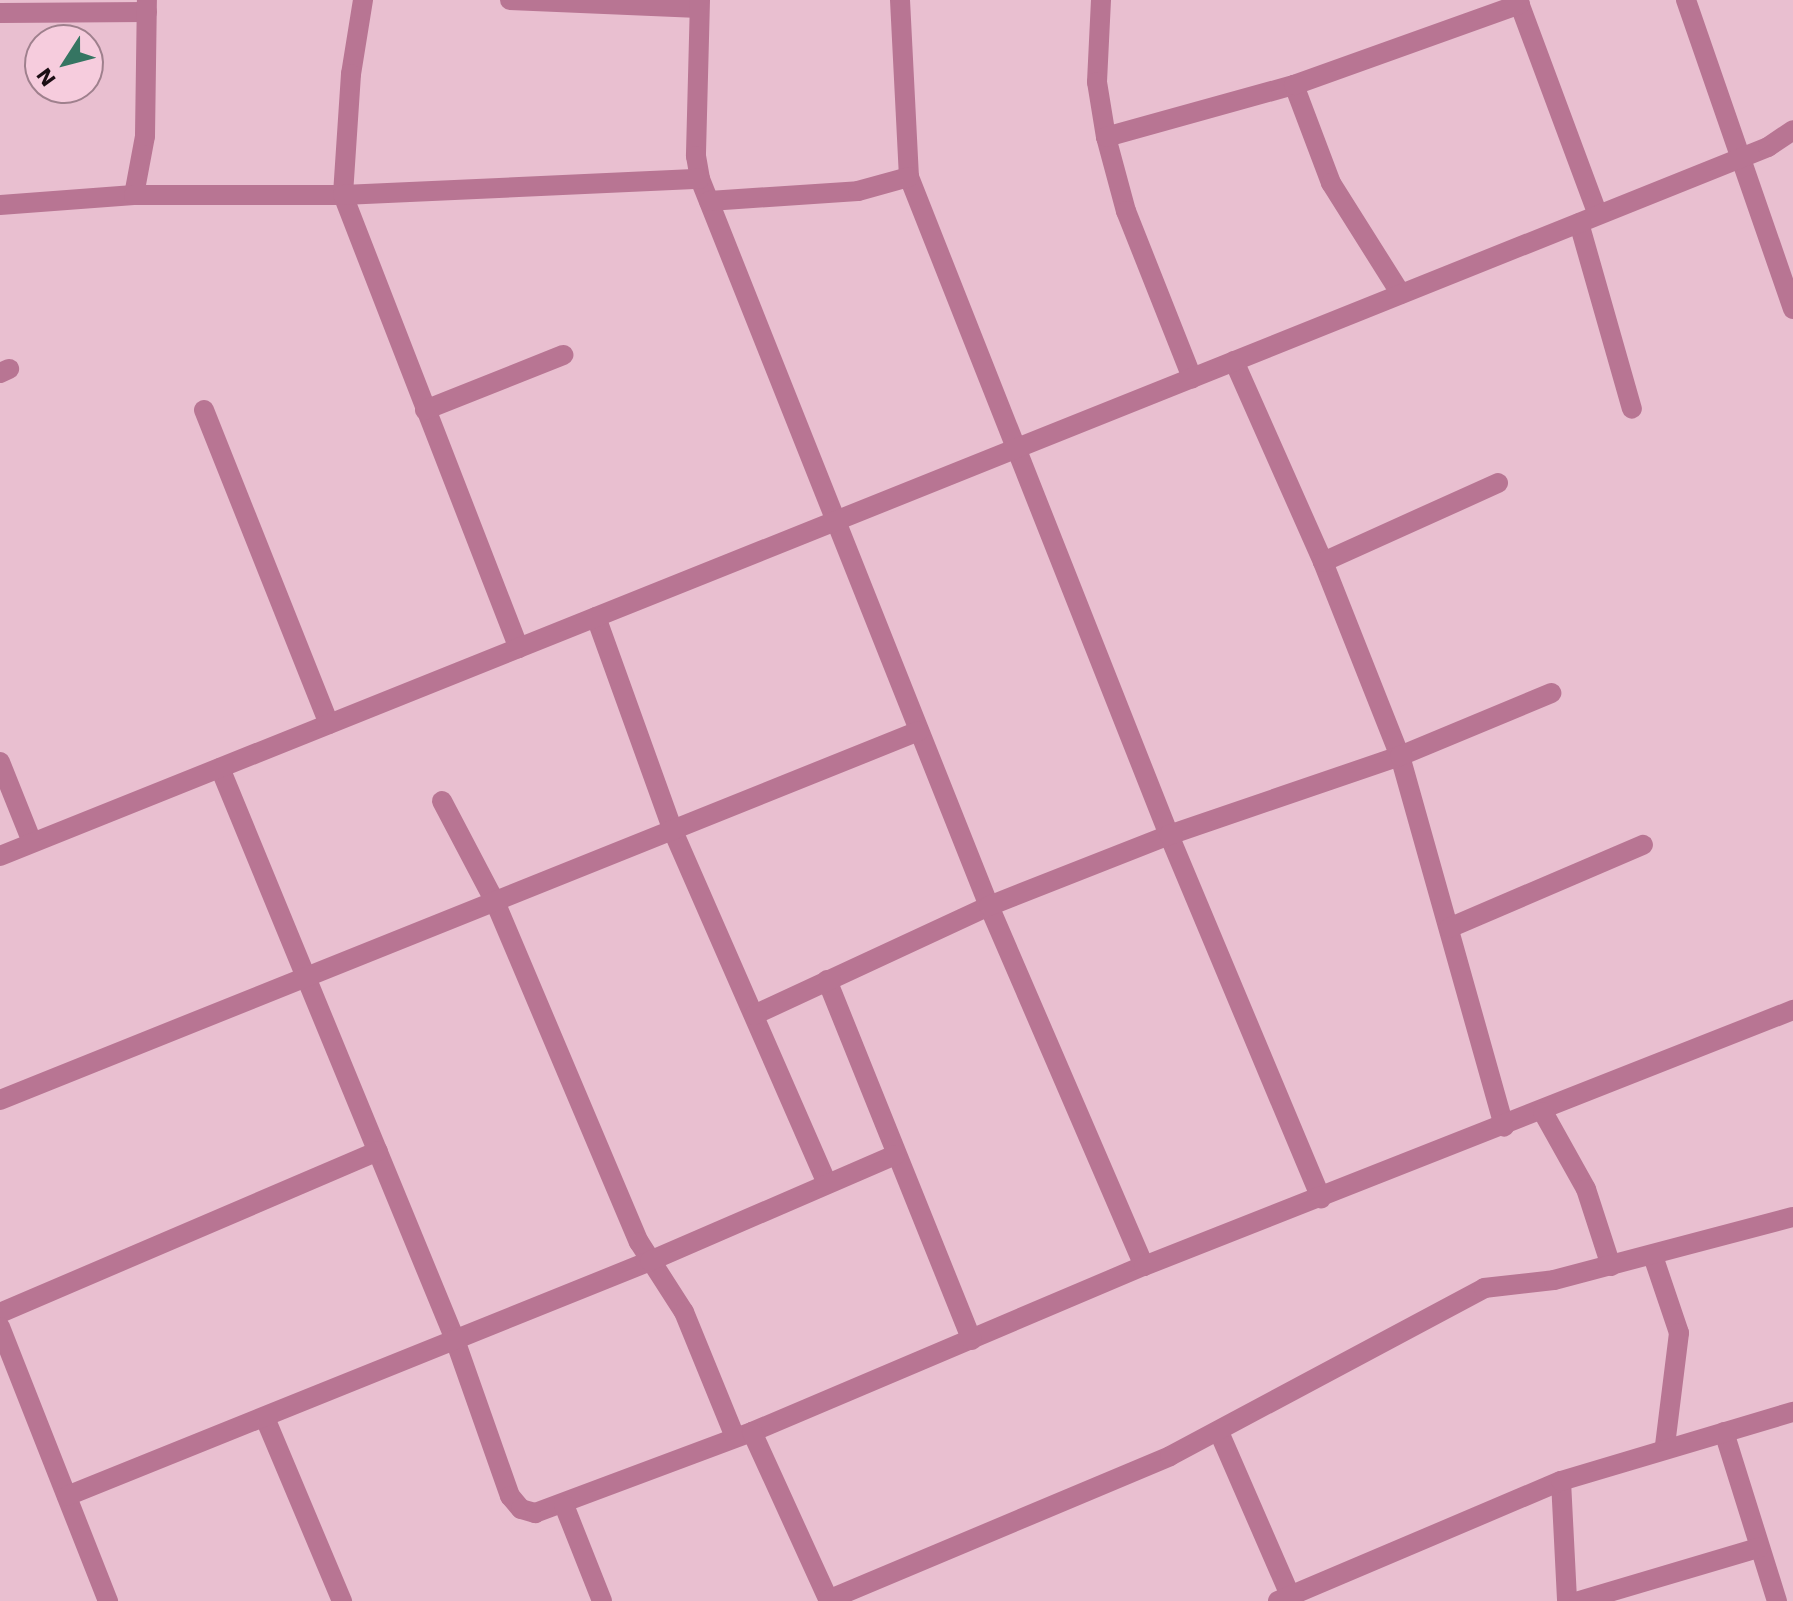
<!DOCTYPE html>
<html>
<head>
<meta charset="utf-8">
<style>
  body { margin:0 }
  #map { position:relative; width:1793px; height:1601px; overflow:hidden; background:#e9bfd0; font-family:"Work Sans",sans-serif }
  div>[style] { position:absolute }
  .minor>* { height:20px; margin:-10px; padding:0 10px; transform-origin:10px; border-radius:10px; background:#b87593 }
  span { translate:-50% -50%; white-space:nowrap; text-align:center; line-height:1.15; -webkit-text-stroke:8px #f6ccdd; paint-order:stroke }
  .north { position:absolute; left:24px; top:24px; width:80px; height:80px; box-sizing:border-box; background:#f6ccdd; border:2px solid #9f808d; border-radius:50%; rotate:234deg; font-size:22px; font-weight:700; line-height:32px; text-align:center; color:#1c0e14 }
  .north::after { content:''; display:block; margin:auto; width:28px; height:36px; background:#357562; clip-path:polygon(50% 0,100% 100%,50% 72%,0 100%) }
</style>
</head>
<body>
<div id="map">
  <div class="minor">
    <div style="left:363px;top:0;width:75px;rotate:99.2deg"></div>
    <div style="left:351px;top:74px;width:121px;rotate:93.8deg"></div>
    <div style="left:343px;top:195px;width:486px;rotate:68.8deg"></div>
    <div style="left:510px;top:0;width:189px;rotate:2.4deg"></div>
    <div style="left:700px;top:0;width:156px;rotate:91.5deg"></div>
    <div style="left:696px;top:156px;width:23px;rotate:80deg"></div>
    <div style="left:700px;top:179px;width:782px;rotate:68.32deg"></div>
    <div style="left:989px;top:906px;width:392px;rotate:66.7deg"></div>
    <div style="left:900px;top:0;width:177px;rotate:87.1deg"></div>
    <div style="left:909px;top:177px;width:708px;rotate:68.44deg"></div>
    <div style="left:1169px;top:835px;width:394px;rotate:67.3deg"></div>
    <div style="left:1101px;top:0;width:82px;rotate:92.8deg"></div>
    <div style="left:1097px;top:82px;width:56px;rotate:80.7deg"></div>
    <div style="left:1106px;top:137px;width:77px;rotate:74.9deg"></div>
    <div style="left:1126px;top:211px;width:180px;rotate:68.4deg"></div>
    <div style="left:1518px;top:0;width:229px;rotate:69.6deg"></div>
    <div style="left:1686px;top:0;width:327px;rotate:70.9deg"></div>
    <div style="left:0;top:13px;width:147px;rotate:-0.4deg"></div>
    <div style="left:1294px;top:85px;width:105px;rotate:69.3deg"></div>
    <div style="left:1331px;top:183px;width:131px;rotate:57.8deg"></div>
    <div style="left:1106px;top:137px;width:195px;rotate:-15.5deg"></div>
    <div style="left:1294px;top:85px;width:240px;rotate:-19.7deg"></div>
    <div style="left:134px;top:195px;width:60px;rotate:-79.4deg"></div>
    <div style="left:145px;top:136px;width:136px;rotate:-89.2deg"></div>
    <div style="left:709px;top:201px;width:149px;rotate:-3.8deg"></div>
    <div style="left:858px;top:191px;width:53px;rotate:-15.4deg"></div>
    <div style="left:0;top:205px;width:134px;rotate:-4.3deg"></div>
    <div style="left:134px;top:195px;width:209px"></div>
    <div style="left:343px;top:195px;width:357px;rotate:-2.6deg"></div>
    <div style="left:1579px;top:223px;width:193px;rotate:74.1deg"></div>
    <div style="left:1234px;top:361px;width:220px;rotate:66.1deg"></div>
    <div style="left:1323px;top:562px;width:209px;rotate:68.4deg"></div>
    <div style="left:1400px;top:756px;width:385px;rotate:74.3deg"></div>
    <div style="left:0;top:373px;width:10px;rotate:-24deg"></div>
    <div style="left:204px;top:410px;width:338px;rotate:68.3deg"></div>
    <div style="left:425px;top:410px;width:149px;rotate:-21.7deg"></div>
    <div style="left:1323px;top:562px;width:192px;rotate:-24.3deg"></div>
    <div style="left:596px;top:617px;width:227px;rotate:70.2deg"></div>
    <div style="left:673px;top:831px;width:383px;rotate:66.4deg"></div>
    <div style="left:0;top:762px;width:86px;rotate:68.2deg"></div>
    <div style="left:220px;top:768px;width:615px;rotate:67.65deg"></div>
    <div style="left:454px;top:1337px;width:169px;rotate:70.6deg"></div>
    <div style="left:510px;top:1496px;width:17px;rotate:50deg"></div>
    <div style="left:521px;top:1509px;width:15px;rotate:16deg"></div>
    <div style="left:535px;top:1513px;width:232px;rotate:-20.5deg"></div>
    <div style="left:752px;top:1432px;width:426px;rotate:-23deg"></div>
    <div style="left:1144px;top:1266px;width:698px;rotate:-21.53deg"></div>
    <div style="left:442px;top:801px;width:116px;rotate:62.3deg"></div>
    <div style="left:496px;top:904px;width:367px;rotate:67.1deg"></div>
    <div style="left:639px;top:1242px;width:83px;rotate:57.3deg"></div>
    <div style="left:684px;top:1312px;width:135px;rotate:67.8deg"></div>
    <div style="left:0;top:856px;width:1905px;rotate:-21.85deg"></div>
    <div style="left:1768px;top:147px;width:30px;rotate:-34deg"></div>
    <div style="left:1449px;top:928px;width:211px;rotate:-23.2deg"></div>
    <div style="left:827px;top:980px;width:388px;rotate:68.1deg"></div>
    <div style="left:754px;top:1015px;width:259px;rotate:-24.9deg"></div>
    <div style="left:989px;top:906px;width:193px;rotate:-21.5deg"></div>
    <div style="left:1169px;top:835px;width:244px;rotate:-18.9deg"></div>
    <div style="left:1400px;top:756px;width:164px;rotate:-22.6deg"></div>
    <div style="left:0;top:1100px;width:990px;rotate:-21.88deg"></div>
    <div style="left:1543px;top:1112px;width:88px;rotate:60.8deg"></div>
    <div style="left:1586px;top:1189px;width:81px;rotate:72deg"></div>
    <div style="left:1653px;top:1256px;width:81px;rotate:71.3deg"></div>
    <div style="left:1679px;top:1333px;width:114px;rotate:97.1deg"></div>
    <div style="left:0;top:1313px;width:411px;rotate:-23.2deg"></div>
    <div style="left:0;top:1327px;width:295px;rotate:68.5deg"></div>
    <div style="left:265px;top:1418px;width:199px;rotate:67.2deg"></div>
    <div style="left:752px;top:1432px;width:186px;rotate:65.5deg"></div>
    <div style="left:1219px;top:1432px;width:178px;rotate:66.5deg"></div>
    <div style="left:1724px;top:1432px;width:177px;rotate:72.6deg"></div>
    <div style="left:1561px;top:1481px;width:120px;rotate:87.1deg"></div>
    <div style="left:67px;top:1496px;width:629px;rotate:-21.95deg"></div>
    <div style="left:650px;top:1261px;width:267px;rotate:-23.4deg"></div>
    <div style="left:564px;top:1505px;width:103px;rotate:68.4deg"></div>
    <div style="left:828px;top:1600px;width:371px;rotate:-22.8deg"></div>
    <div style="left:1170px;top:1456px;width:356px;rotate:-28.1deg"></div>
    <div style="left:1484px;top:1288px;width:70px;rotate:-6.5deg"></div>
    <div style="left:1554px;top:1280px;width:247px;rotate:-14.8deg"></div>
    <div style="left:1278px;top:1601px;width:307px;rotate:-23deg"></div>
    <div style="left:1561px;top:1481px;width:242px;rotate:-16.6deg"></div>
    <div style="left:1579px;top:1601px;width:187px;rotate:-16.5deg"></div>
  </div>
  <div class="north">N</div>
</div>
</body>
</html>
